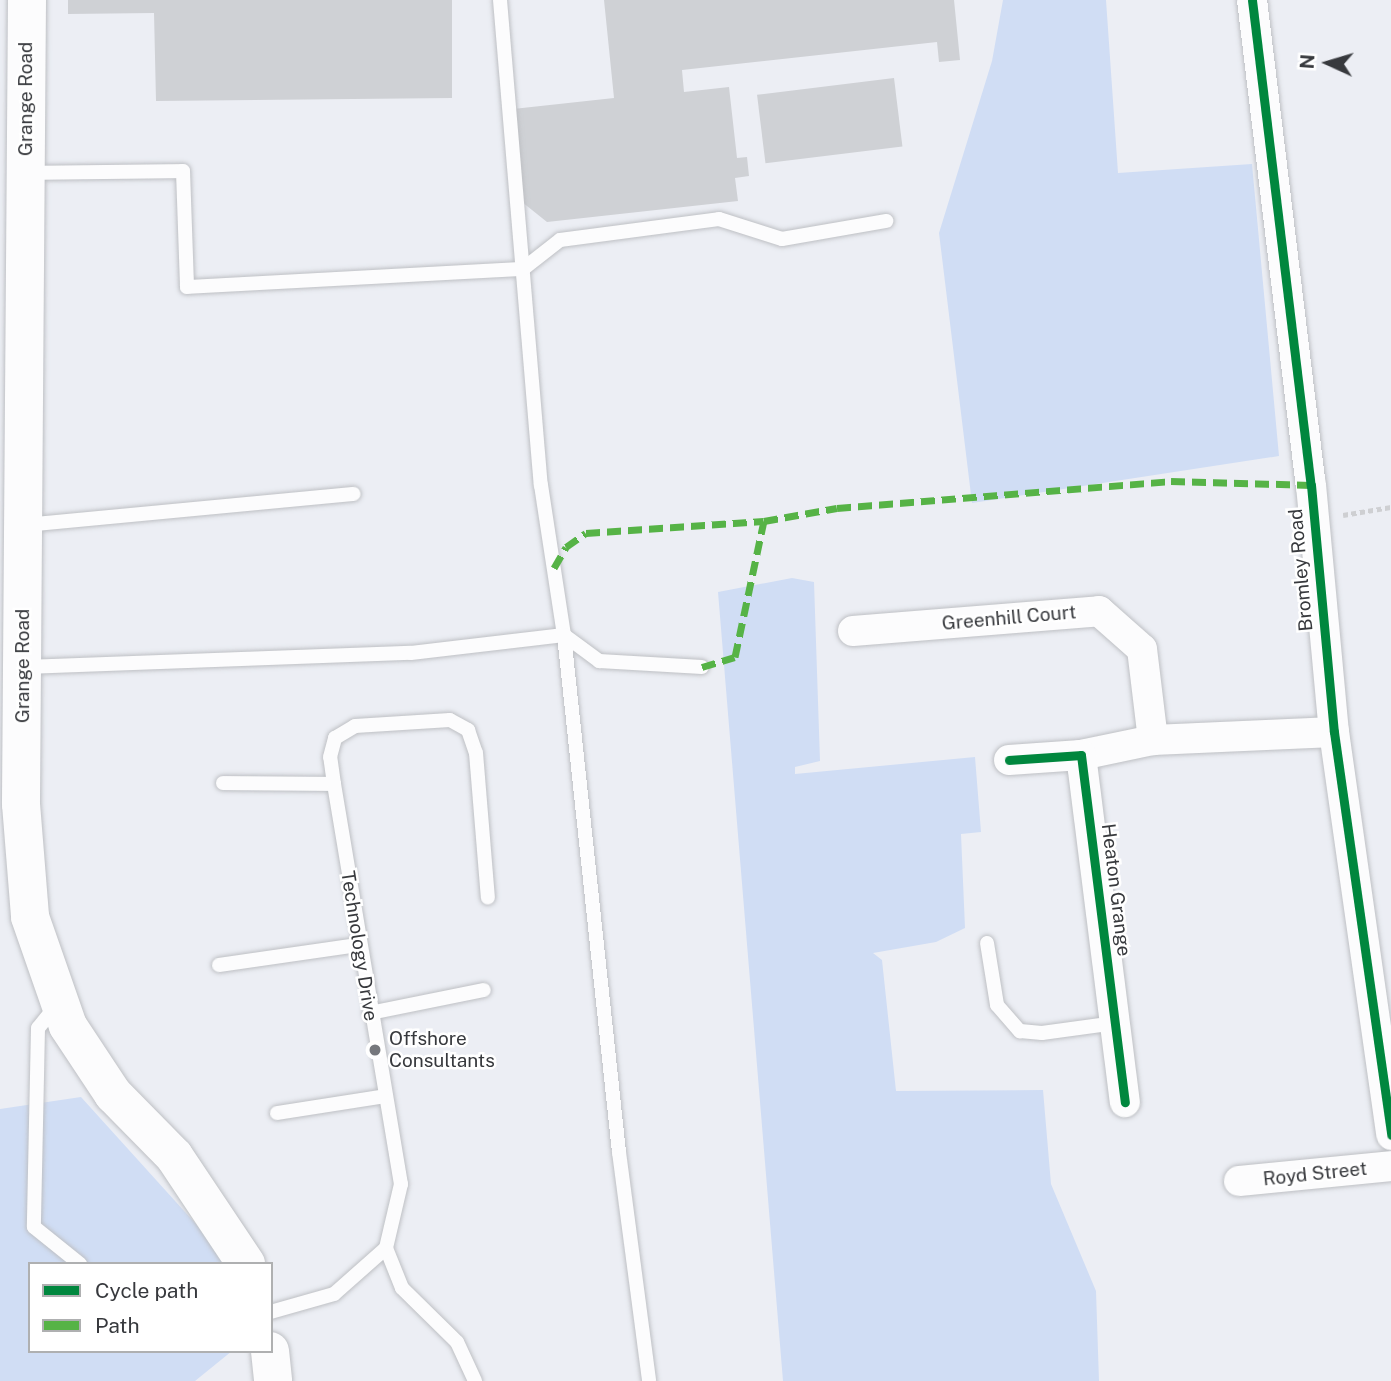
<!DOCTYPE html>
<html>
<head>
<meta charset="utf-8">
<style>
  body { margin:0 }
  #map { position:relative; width:1391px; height:1381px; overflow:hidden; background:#eceef4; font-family:"Public Sans",sans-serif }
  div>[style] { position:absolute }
  .green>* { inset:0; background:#d0ddf4 }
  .building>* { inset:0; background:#cfd1d5; transform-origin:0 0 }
  .path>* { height:4.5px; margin-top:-2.25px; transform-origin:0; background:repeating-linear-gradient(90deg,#cecfd2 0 5px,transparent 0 8.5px) }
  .roads { filter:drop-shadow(0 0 2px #bec0c4) drop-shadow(0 0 2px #bec0c4) }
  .service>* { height:14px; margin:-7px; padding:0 7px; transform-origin:7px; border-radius:7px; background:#fcfcfd }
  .minor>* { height:30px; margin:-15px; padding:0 15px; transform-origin:15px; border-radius:15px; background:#fcfcfd }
  .secondary>* { height:38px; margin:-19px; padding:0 19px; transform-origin:19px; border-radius:19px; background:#fcfcfd }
  .quiet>* { height:7px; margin-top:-3.5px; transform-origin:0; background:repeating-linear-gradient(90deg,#56b346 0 14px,transparent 0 21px) }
  .cycleway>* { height:9px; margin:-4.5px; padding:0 4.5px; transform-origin:4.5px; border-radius:4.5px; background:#00873e }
  .dots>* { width:19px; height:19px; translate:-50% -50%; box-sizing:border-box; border:4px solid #fff; border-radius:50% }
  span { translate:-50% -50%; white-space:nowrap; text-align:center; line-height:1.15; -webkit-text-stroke:5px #fff; paint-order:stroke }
  .street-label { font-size:19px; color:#37393d }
  .poi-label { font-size:19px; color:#37393d }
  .left { translate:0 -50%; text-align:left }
  .legend { position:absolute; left:28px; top:1262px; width:245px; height:91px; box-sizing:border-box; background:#fff; border:2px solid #afb0b1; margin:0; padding:9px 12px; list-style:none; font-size:21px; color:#37393d }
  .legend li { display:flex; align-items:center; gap:14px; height:35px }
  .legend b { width:35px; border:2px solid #afb0b1 }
  .north { position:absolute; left:1293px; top:28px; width:70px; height:70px; -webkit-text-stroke:5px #fff; paint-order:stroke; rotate:274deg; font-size:19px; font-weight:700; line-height:28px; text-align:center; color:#37393d }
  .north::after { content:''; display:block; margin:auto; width:24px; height:32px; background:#37393d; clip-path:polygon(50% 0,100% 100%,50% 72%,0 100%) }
</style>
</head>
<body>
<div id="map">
  <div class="green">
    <div style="clip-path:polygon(1003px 0,1106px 0,1118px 173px,1252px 164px,1279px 456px,972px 503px,939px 233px,992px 61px)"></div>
    <div style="clip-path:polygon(792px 578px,814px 582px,820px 761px,795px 767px,795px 774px,975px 757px,981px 832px,961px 834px,965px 928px,936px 942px,873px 953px,882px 960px,896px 1091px,1043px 1090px,1051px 1184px,1096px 1291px,1099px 1381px,783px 1381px,718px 592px)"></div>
    <div style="clip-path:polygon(81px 1097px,223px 1254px,225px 1264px,30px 1264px,30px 1351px,232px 1351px,195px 1381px,0 1381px,0 1109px)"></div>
  </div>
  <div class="building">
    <div style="clip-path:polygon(68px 0,452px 0,452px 98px,156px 101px,154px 13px,68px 14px)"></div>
    <div style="clip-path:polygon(604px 0,954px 0,960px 60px,939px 62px,937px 42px,682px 70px,684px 92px,729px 87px,737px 158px,747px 157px,749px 176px,735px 178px,738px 201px,547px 222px,522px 202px,513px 109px,614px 98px)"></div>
    <div style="left:894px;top:78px;width:69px;height:138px;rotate:83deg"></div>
  </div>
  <div class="path">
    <div style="left:1343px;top:515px;width:49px;rotate:-9.5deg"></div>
  </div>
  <div class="roads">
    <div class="service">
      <div style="left:500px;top:0;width:487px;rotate:85.2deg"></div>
      <div style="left:541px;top:485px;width:152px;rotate:81.3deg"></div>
      <div style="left:564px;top:635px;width:520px;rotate:83.93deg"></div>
      <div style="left:619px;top:1152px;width:231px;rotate:82.5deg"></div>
      <div style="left:27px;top:173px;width:156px;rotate:-0.7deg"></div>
      <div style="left:183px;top:171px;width:116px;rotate:88deg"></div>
      <div style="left:187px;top:287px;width:336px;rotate:-3.1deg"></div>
      <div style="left:523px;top:269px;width:47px;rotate:-38.1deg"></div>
      <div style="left:560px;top:240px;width:160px;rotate:-7.5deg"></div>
      <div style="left:719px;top:219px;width:66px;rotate:17.6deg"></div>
      <div style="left:782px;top:239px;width:106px;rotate:-9.8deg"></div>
      <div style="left:24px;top:525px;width:331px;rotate:-5.4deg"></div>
      <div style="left:25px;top:667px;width:386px;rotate:-2.1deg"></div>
      <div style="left:411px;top:653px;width:154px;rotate:-6.7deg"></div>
      <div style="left:564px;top:635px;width:44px;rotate:36.6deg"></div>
      <div style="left:599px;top:661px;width:103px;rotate:3.3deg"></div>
      <div style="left:223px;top:783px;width:111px;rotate:0.5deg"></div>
      <div style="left:334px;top:784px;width:406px;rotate:80.5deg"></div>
      <div style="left:401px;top:1184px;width:66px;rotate:103.2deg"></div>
      <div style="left:386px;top:1248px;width:69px;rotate:138.5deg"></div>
      <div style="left:334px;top:1294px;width:66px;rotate:164.1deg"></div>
      <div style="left:334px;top:784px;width:27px;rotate:-98deg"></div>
      <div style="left:330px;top:757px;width:20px;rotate:-75deg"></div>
      <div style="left:335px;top:738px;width:23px;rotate:-31deg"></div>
      <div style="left:355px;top:726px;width:95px;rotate:-3.6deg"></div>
      <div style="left:450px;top:720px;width:21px;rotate:29deg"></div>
      <div style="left:468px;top:730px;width:24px;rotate:71deg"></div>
      <div style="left:476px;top:753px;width:145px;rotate:85.3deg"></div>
      <div style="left:987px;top:943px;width:63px;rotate:80.8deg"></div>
      <div style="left:997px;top:1005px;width:35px;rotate:49deg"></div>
      <div style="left:1020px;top:1031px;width:22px;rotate:5deg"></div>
      <div style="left:1042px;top:1033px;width:74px;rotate:-7.8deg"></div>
      <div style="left:219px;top:965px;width:140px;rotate:-8.2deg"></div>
      <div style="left:56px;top:1006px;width:28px;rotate:129deg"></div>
      <div style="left:38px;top:1028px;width:199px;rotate:91.2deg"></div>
      <div style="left:34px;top:1227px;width:59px;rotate:38.8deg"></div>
      <div style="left:370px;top:1013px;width:116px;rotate:-11.4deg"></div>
      <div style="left:277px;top:1113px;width:109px;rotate:-8.9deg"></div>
      <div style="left:386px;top:1248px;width:43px;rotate:68.2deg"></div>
      <div style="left:402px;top:1288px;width:77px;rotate:44.5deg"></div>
      <div style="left:457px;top:1342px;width:43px;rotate:65.2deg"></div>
    </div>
    <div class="minor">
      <div style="left:1252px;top:0;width:489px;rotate:83.1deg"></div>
      <div style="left:1311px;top:485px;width:248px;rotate:84.7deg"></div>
      <div style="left:1334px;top:732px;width:407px;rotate:81.9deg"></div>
      <div style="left:853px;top:631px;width:247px;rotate:-4.6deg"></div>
      <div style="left:1099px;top:611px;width:57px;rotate:41.5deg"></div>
      <div style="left:1142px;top:649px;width:92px;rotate:83.1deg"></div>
      <div style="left:1081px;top:755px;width:74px;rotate:-11.8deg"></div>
      <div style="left:1153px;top:740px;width:181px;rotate:-2.5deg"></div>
      <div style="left:1009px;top:760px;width:72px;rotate:-4deg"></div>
      <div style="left:1081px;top:755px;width:350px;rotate:82.8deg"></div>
      <div style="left:1239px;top:1181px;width:153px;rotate:-5.6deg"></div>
    </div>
    <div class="secondary">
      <div style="left:27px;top:0;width:804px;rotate:90.43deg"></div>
      <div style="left:21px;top:804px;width:113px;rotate:85.4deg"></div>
      <div style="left:30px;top:917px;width:115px;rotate:70.8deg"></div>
      <div style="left:68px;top:1026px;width:82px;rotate:56.5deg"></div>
      <div style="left:113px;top:1094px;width:87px;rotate:45.5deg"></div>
      <div style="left:174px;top:1156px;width:130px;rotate:56.3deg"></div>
      <div style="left:270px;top:1351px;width:30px;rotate:84deg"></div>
    </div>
  </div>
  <div class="quiet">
    <div style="left:554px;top:568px;width:24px;rotate:-60deg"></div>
    <div style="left:566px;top:547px;width:24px;rotate:-35deg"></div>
    <div style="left:586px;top:533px;width:178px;rotate:-3.9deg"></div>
    <div style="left:702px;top:667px;width:34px;rotate:-17deg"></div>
    <div style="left:735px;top:657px;width:139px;rotate:-78deg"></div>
    <div style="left:764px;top:521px;width:74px;rotate:-10.1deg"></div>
    <div style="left:837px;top:508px;width:335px;rotate:-4.6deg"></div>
    <div style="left:1171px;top:481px;width:140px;rotate:1.6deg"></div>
  </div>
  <div class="cycleway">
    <div style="left:1252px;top:0;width:489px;rotate:83.1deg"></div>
    <div style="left:1311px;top:485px;width:248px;rotate:84.7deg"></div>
    <div style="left:1334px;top:732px;width:407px;rotate:81.9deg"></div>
    <div style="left:1009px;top:760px;width:72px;rotate:-4deg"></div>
    <div style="left:1081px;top:755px;width:350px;rotate:82.8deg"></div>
  </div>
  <div class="dots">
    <div style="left:375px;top:1050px;background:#76787d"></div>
  </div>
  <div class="street-label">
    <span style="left:26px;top:99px;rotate:-90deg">Grange Road</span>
    <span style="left:1301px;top:570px;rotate:-95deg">Bromley Road</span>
    <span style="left:1009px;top:618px;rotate:-5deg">Greenhill Court</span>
    <span style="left:23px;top:666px;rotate:-90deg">Grange Road</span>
    <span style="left:1116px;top:890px;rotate:83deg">Heaton Grange</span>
    <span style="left:359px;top:946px;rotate:81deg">Technology Drive</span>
    <span style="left:1315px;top:1174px;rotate:-6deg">Royd Street</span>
  </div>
  <div class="poi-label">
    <span class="left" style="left:389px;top:1050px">Offshore<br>Consultants</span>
  </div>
  <ul class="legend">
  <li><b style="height:9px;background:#00873e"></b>Cycle path</li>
  <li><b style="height:9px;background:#56b346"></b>Path</li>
  </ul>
  <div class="north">N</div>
</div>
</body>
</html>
